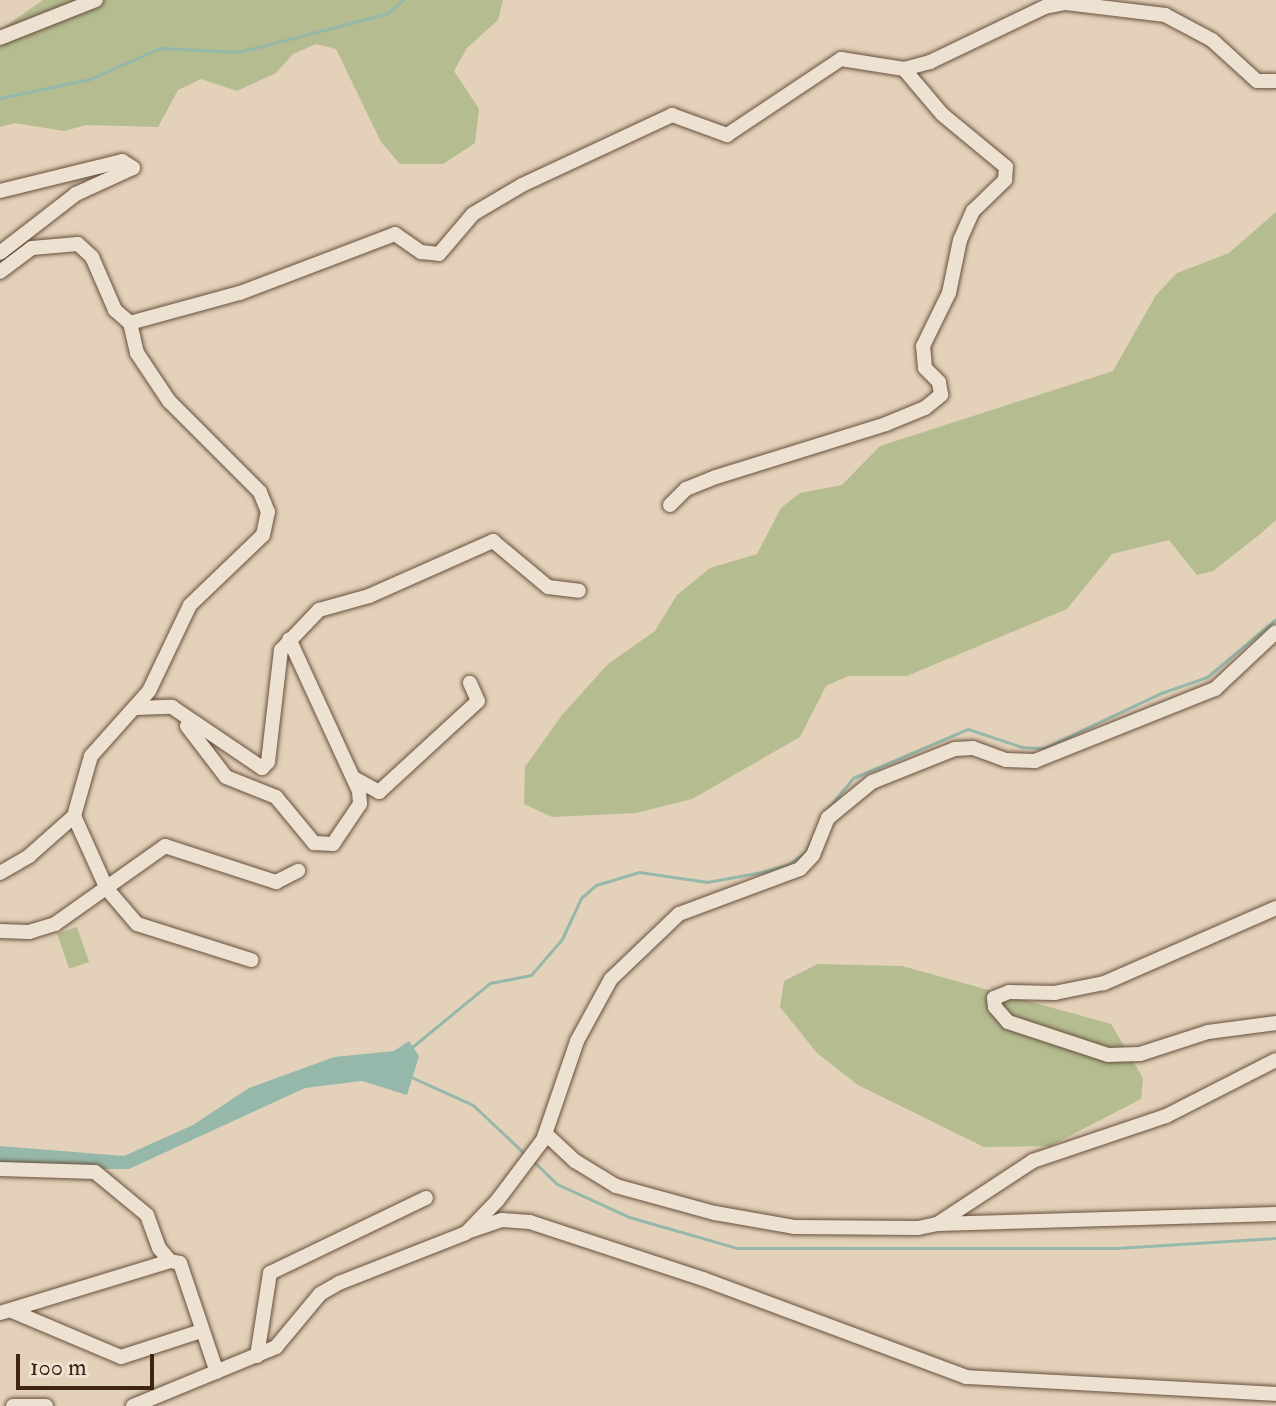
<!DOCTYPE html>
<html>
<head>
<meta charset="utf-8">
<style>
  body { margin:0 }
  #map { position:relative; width:1276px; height:1406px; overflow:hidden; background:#e3d1ba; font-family:"IM FELL Double Pica",serif }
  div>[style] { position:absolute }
  .green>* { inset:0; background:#b4bc90; transform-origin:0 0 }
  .water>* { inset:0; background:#96b8aa }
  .stream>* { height:3px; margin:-1.5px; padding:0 1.5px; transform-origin:1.5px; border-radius:1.5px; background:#96b8aa }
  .roads { filter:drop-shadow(0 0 2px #684f3b) drop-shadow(0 0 2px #684f3b) }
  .minor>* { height:14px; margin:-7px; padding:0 7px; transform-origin:7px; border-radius:7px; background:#ede1d2 }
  span { translate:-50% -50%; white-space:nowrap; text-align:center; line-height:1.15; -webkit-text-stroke:6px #ede1d2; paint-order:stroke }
  .scale { position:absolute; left:16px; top:1354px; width:138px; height:36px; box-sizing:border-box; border:4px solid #3f2411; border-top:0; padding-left:10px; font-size:24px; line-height:28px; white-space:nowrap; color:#3f2411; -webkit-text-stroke:6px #ede1d2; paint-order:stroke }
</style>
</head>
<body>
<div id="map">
  <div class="green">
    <div style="clip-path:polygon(43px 0,503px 0,498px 20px,467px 48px,454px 71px,479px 109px,475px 143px,443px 164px,400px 164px,381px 142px,336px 49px,316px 44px,293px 54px,276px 73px,237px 91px,201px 79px,178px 90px,158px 127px,86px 125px,64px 131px,15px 123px,0 127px,0 30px)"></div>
    <div style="clip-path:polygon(1276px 212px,1276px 520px,1259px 535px,1213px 571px,1197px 575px,1169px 540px,1112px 554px,1067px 609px,907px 676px,848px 676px,826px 686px,800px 737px,692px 799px,636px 813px,552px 817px,524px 804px,525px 767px,562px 715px,608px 664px,655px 631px,677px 595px,710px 568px,757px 554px,781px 508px,800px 493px,842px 485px,880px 446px,1113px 371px,1156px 295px,1177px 273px,1229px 253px)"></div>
    <div style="left:77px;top:927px;width:37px;height:21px;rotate:71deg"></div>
    <div style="clip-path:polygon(818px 964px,902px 966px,1111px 1024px,1143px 1078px,1141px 1099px,1050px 1146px,984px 1147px,858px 1085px,817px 1053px,780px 1007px,784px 981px)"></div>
  </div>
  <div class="water">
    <div style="clip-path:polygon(409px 1041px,419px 1056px,407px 1095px,362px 1081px,305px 1088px,129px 1169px,0 1169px,0 1146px,124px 1156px,193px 1125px,249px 1088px,334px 1057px,394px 1051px)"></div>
  </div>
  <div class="stream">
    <div style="left:0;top:98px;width:92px;rotate:-11.9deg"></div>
    <div style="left:90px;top:79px;width:77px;rotate:-23.9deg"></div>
    <div style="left:160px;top:48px;width:78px;rotate:2.9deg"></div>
    <div style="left:238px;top:52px;width:25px;rotate:-14deg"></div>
    <div style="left:262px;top:46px;width:128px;rotate:-14.5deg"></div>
    <div style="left:386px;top:14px;width:22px;rotate:-39deg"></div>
    <div style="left:826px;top:811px;width:43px;rotate:-50.7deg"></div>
    <div style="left:853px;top:778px;width:125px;rotate:-23.1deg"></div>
    <div style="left:968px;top:729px;width:57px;rotate:18.4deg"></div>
    <div style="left:1022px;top:747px;width:22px;rotate:3deg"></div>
    <div style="left:1044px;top:748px;width:129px;rotate:-25.2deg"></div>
    <div style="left:1161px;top:693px;width:49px;rotate:-19.2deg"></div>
    <div style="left:1207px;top:677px;width:90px;rotate:-40deg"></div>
    <div style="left:412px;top:1047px;width:101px;rotate:-39.4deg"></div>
    <div style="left:490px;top:983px;width:42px;rotate:-11deg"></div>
    <div style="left:531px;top:975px;width:48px;rotate:-49.3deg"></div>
    <div style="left:562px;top:939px;width:45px;rotate:-65.1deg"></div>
    <div style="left:581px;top:898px;width:20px;rotate:-41deg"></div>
    <div style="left:596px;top:885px;width:45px;rotate:-16.8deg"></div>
    <div style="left:639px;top:872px;width:69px;rotate:8.4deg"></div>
    <div style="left:707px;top:882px;width:56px;rotate:-10.3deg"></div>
    <div style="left:762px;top:872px;width:26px;rotate:-16deg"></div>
    <div style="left:787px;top:865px;width:22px;rotate:-34deg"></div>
    <div style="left:805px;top:853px;width:16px;rotate:-63deg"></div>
    <div style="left:409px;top:1076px;width:70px;rotate:24.4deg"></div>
    <div style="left:473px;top:1105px;width:74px;rotate:43.4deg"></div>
    <div style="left:533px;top:1161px;width:33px;rotate:44deg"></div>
    <div style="left:557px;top:1184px;width:79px;rotate:24.6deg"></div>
    <div style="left:629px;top:1217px;width:112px;rotate:16deg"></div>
    <div style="left:737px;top:1248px;width:380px"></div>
    <div style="left:1117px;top:1248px;width:159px;rotate:-3.6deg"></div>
  </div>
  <div class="roads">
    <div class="minor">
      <div style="left:0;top:38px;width:103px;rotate:-21.6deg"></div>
      <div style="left:0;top:191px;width:126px;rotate:-13.8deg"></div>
      <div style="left:122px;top:161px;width:13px;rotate:32deg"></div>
      <div style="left:133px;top:168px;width:63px;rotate:155.5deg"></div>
      <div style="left:76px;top:194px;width:96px;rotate:142.2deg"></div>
      <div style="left:0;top:272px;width:40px;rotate:-37deg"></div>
      <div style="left:32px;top:248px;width:46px;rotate:-5deg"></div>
      <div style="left:78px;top:244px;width:19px;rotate:43deg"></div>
      <div style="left:92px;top:257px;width:58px;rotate:66.5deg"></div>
      <div style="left:115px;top:310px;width:20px;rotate:41deg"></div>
      <div style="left:130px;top:323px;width:114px;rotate:-15.3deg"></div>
      <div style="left:240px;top:293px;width:166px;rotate:-20.8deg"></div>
      <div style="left:395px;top:234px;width:32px;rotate:35deg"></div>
      <div style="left:421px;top:252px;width:18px;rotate:6deg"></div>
      <div style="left:439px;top:254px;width:52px;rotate:-49.6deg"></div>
      <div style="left:473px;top:214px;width:57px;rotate:-30.6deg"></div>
      <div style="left:522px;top:185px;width:166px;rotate:-25deg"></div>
      <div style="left:672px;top:115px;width:59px;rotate:20deg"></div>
      <div style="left:727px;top:135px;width:137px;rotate:-33.7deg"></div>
      <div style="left:841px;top:59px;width:64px;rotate:9deg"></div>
      <div style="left:904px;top:69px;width:27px;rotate:-15deg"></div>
      <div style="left:930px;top:62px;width:127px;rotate:-25.6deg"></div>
      <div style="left:1045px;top:7px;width:21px;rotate:-11deg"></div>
      <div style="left:1066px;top:3px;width:100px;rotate:6.9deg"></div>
      <div style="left:1165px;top:15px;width:53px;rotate:28deg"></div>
      <div style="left:1212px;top:40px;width:61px;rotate:42.3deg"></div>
      <div style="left:1257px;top:81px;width:19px"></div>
      <div style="left:670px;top:505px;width:23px;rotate:-45deg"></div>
      <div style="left:686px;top:489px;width:32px;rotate:-22deg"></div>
      <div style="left:716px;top:477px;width:178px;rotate:-17.3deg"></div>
      <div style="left:886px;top:424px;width:42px;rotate:-22.3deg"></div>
      <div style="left:925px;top:408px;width:21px;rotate:-39deg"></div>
      <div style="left:941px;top:395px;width:13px;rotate:-99deg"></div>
      <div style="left:939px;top:382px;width:20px;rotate:-135deg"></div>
      <div style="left:925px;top:368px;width:22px;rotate:-95deg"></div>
      <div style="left:923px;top:346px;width:59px;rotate:-63.9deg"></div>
      <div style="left:949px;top:293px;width:54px;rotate:-78.3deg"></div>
      <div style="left:960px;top:240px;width:32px;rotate:-66deg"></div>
      <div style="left:973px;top:211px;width:45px;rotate:-44.1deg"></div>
      <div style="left:1005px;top:180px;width:13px;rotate:-86deg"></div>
      <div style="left:1006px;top:167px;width:83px;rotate:-140.4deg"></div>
      <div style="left:942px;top:114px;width:59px;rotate:-130.2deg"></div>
      <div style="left:134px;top:708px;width:38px;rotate:-2deg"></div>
      <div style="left:172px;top:707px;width:109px;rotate:34.1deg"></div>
      <div style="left:262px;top:768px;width:8px;rotate:-45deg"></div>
      <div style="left:268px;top:762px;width:113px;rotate:-83.4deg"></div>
      <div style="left:281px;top:650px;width:55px;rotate:-46.5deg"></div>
      <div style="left:319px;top:610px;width:52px;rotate:-15.6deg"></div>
      <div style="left:369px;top:596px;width:136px;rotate:-23.9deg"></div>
      <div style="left:493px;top:541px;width:72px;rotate:39.9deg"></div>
      <div style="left:548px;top:587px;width:31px;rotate:7deg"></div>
      <div style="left:187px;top:726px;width:64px;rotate:52.6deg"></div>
      <div style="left:226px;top:777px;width:54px;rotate:21.8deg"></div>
      <div style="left:276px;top:797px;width:60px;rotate:50.4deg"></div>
      <div style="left:314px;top:843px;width:19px;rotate:3deg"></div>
      <div style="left:333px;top:844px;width:48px;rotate:-56deg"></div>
      <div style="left:360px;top:804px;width:13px;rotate:-94deg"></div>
      <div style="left:359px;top:791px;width:167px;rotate:-114.7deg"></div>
      <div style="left:354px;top:778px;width:29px;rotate:29deg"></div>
      <div style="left:379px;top:792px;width:134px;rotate:-42.6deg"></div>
      <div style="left:478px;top:701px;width:20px;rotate:-114deg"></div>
      <div style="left:74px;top:816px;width:62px;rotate:-74.2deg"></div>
      <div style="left:91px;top:756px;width:87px;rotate:-48.3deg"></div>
      <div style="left:149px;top:691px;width:95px;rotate:-64.5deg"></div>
      <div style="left:190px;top:605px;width:101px;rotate:-43.8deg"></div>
      <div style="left:263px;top:535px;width:24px;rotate:-78deg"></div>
      <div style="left:268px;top:512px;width:22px;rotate:-112deg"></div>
      <div style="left:260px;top:492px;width:129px;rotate:-135deg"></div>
      <div style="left:169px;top:401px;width:58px;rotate:-123.7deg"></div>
      <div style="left:137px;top:353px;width:31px;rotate:-103deg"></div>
      <div style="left:0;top:873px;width:34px;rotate:-30deg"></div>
      <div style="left:29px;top:856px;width:60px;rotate:-41.6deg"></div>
      <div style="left:74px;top:816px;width:80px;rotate:65.7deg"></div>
      <div style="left:107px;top:889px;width:46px;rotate:49.4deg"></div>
      <div style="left:137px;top:924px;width:120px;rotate:17.5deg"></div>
      <div style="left:1276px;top:908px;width:188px;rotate:156.4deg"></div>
      <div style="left:1104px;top:983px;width:50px;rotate:168.5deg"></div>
      <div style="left:1055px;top:993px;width:46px;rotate:-178.8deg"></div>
      <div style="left:1009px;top:992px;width:16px;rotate:158deg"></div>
      <div style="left:994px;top:998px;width:9px;rotate:84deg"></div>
      <div style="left:995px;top:1007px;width:20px;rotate:49deg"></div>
      <div style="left:1008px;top:1022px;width:105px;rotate:18.3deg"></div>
      <div style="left:1108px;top:1055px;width:32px;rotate:-2deg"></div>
      <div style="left:1140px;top:1054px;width:71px;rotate:-17.9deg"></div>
      <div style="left:1208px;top:1032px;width:69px;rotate:-7.5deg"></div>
      <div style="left:0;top:931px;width:29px;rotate:2deg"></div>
      <div style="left:29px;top:932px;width:27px;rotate:-17deg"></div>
      <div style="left:55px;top:924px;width:135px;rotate:-35.3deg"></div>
      <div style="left:165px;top:846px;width:117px;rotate:18deg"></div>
      <div style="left:276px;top:882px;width:25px;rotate:-27deg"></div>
      <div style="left:546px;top:1134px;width:40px;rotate:43deg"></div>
      <div style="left:575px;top:1161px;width:48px;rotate:31.4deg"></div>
      <div style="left:616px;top:1186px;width:103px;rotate:15.3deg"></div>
      <div style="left:715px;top:1213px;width:80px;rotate:10deg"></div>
      <div style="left:794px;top:1227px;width:124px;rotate:0.5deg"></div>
      <div style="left:918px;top:1228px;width:19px;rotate:-12deg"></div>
      <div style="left:937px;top:1224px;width:115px;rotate:-33.3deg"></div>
      <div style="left:1033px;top:1161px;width:140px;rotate:-18.7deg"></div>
      <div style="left:1166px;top:1116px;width:123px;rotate:-27deg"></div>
      <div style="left:0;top:1169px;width:95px;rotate:1.8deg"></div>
      <div style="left:95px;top:1172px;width:67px;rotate:39.6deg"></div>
      <div style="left:147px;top:1215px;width:35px;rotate:70deg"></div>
      <div style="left:159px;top:1248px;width:17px;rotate:50deg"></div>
      <div style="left:937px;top:1224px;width:339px;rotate:-1.7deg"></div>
      <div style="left:470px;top:1231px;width:34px;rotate:-19deg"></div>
      <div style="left:502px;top:1220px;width:28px;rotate:4deg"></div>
      <div style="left:530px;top:1222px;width:182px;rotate:18.2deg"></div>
      <div style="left:703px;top:1279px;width:281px;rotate:20.4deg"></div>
      <div style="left:966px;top:1377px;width:310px;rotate:3.1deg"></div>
      <div style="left:12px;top:1311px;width:118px;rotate:22.9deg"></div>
      <div style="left:121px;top:1357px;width:84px;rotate:-18deg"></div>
      <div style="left:0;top:1313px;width:178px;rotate:-17deg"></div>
      <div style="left:170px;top:1261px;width:10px;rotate:11deg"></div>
      <div style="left:180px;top:1263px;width:115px;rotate:71.3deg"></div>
      <div style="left:257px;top:1356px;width:84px;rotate:-81.1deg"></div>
      <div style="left:270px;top:1273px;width:173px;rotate:-25.7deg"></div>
      <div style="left:13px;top:1406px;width:33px"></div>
      <div style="left:133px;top:1406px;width:155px;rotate:-22.4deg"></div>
      <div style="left:276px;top:1347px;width:69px;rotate:-50.3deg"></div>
      <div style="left:320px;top:1294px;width:22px;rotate:-30deg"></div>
      <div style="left:339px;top:1283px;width:136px;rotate:-21.5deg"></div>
      <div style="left:466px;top:1233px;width:45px;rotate:-45.9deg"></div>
      <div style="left:497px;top:1201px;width:76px;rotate:-53deg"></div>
      <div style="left:543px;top:1140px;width:105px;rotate:-71deg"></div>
      <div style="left:577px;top:1041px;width:71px;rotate:-61.3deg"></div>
      <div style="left:611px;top:979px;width:94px;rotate:-43.7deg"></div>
      <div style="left:679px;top:914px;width:129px;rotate:-20.4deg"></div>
      <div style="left:800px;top:869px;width:19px;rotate:-47deg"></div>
      <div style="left:813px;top:855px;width:40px;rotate:-68deg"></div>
      <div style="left:828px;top:818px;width:57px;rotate:-39.3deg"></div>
      <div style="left:872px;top:782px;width:89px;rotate:-21.7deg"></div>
      <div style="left:955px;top:749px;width:18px;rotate:-3deg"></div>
      <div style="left:973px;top:748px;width:35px;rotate:20deg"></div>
      <div style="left:1006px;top:760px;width:29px;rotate:2deg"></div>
      <div style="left:1035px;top:761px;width:194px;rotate:-21.8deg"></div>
      <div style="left:1215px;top:689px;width:83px;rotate:-43.1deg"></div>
    </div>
  </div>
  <div class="scale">100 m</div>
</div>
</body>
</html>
